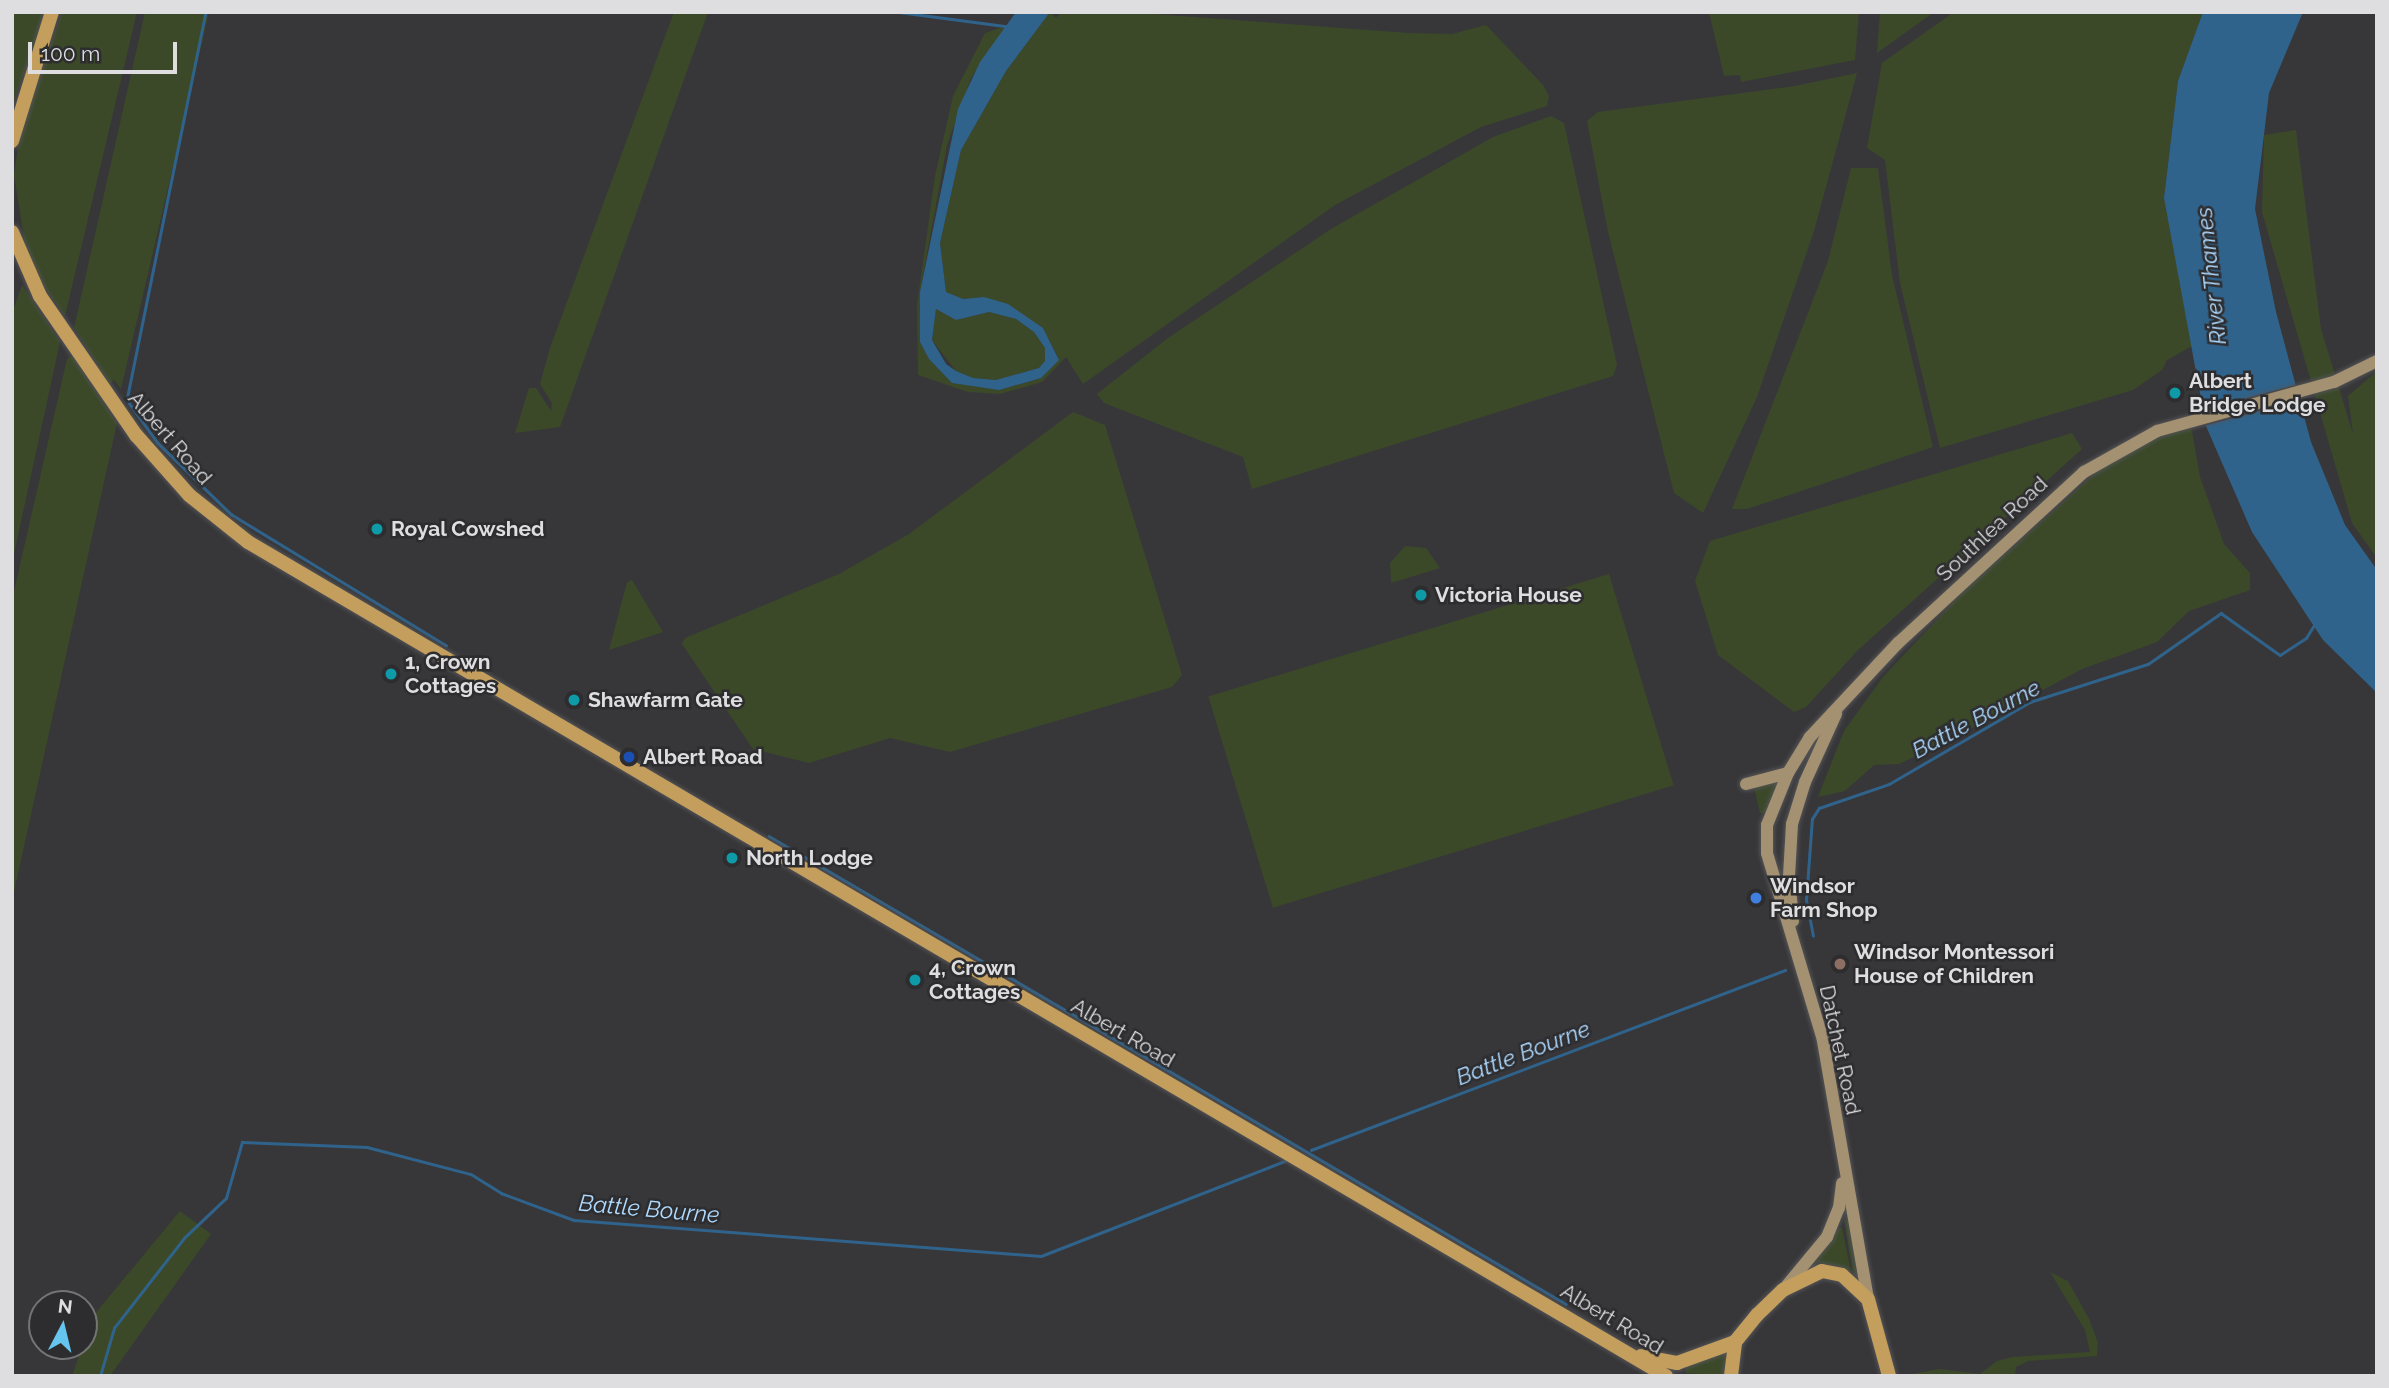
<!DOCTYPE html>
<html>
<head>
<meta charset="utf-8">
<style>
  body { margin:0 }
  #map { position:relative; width:2389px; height:1388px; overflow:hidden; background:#37373a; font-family:Raleway,sans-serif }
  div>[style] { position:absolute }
  .green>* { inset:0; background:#3b4929; transform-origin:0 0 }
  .water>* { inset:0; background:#30638b }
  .pier>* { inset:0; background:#37373a; transform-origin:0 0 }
  .stream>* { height:2.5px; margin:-1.25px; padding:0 1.25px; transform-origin:1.25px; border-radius:1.25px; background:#30638b }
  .roads { filter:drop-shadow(0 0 2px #545456) drop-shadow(0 0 2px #545456) }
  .secondary>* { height:12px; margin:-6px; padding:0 6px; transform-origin:6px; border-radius:6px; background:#a39172 }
  .primary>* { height:14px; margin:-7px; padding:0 7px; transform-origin:7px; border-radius:7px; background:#c39e5d }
  .dots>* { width:19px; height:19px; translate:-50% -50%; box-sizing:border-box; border:4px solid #2d2d30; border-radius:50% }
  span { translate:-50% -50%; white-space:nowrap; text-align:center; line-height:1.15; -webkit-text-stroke:5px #2d2d30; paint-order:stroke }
  .poi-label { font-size:21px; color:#dedee0; font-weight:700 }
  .left { translate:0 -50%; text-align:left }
  .street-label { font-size:21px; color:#dedee0 }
  .water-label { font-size:23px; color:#afdaff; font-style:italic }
  .frame { position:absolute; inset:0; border:14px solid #dedee0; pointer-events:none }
  .north { position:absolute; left:28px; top:1290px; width:70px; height:70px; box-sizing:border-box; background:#2d2d30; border:2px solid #747476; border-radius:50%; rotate:7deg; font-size:19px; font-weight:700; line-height:28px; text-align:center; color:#dedee0 }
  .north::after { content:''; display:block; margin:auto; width:24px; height:32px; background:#65c5ee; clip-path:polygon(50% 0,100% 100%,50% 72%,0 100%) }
  .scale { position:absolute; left:28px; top:42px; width:149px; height:32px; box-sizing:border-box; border:4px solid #dedee0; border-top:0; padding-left:9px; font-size:21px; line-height:24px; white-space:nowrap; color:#dedee0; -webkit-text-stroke:5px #2d2d30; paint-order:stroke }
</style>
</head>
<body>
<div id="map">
  <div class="green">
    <div style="clip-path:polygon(12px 12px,44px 14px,12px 108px)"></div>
    <div style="clip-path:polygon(62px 12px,137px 12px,65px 316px,39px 279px,26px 250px,14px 175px,20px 132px)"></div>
    <div style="clip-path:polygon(145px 12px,209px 12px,121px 389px,114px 380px,110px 384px,74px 328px)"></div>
    <div style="clip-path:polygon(674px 12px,708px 12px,560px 427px,515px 433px,529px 388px,536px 388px,551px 411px,552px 403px,540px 384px,550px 348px)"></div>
    <div style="clip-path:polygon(1050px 12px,1056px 18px,1061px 12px,1127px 12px,1409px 33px,1452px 34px,1486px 25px,1543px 85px,1549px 96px,1547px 106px,1481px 127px,1335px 205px,1083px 384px,1066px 357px,1042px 382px,1000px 394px,968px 392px,918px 375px,917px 305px,935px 176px,953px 96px,985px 33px,1006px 26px,971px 78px,947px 145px,920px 292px,920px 342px,929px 359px,952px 383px,999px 390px,1041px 378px,1059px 359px,1043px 328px,984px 297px,963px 299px,946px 292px,940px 243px,961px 150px,1006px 71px)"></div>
    <div style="clip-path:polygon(1709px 12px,1859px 12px,1855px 60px,1741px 82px,1740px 75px,1724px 76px)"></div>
    <div style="clip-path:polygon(1880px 12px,1934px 12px,1877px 53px)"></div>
    <div style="clip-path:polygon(1954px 12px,2203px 12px,2178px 81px,2164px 197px,2192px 346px,2167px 360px,2162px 370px,2133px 390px,1940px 448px,1900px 283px,1885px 160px,1867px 148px,1882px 63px)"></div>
    <div style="clip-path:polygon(1857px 73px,1814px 231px,1757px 397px,1703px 513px,1674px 493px,1608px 232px,1587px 121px,1598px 112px,1795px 86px)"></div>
    <div style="clip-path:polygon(1551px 116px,1564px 123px,1617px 365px,1613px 376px,1252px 489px,1243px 457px,1104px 403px,1097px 394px,1168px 338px,1331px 229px,1493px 137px)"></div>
    <div style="clip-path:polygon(2296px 130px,2321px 329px,2353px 434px,2348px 396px,2377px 371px,2377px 558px,2352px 523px,2262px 212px,2264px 135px)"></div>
    <div style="clip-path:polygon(1851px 168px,1878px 168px,1892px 275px,1933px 447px,1747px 509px,1732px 509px,1828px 261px)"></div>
    <div style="clip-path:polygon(22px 285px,60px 342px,12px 563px,12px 313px)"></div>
    <div style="clip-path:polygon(936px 309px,956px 320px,989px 312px,1016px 319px,1034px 332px,1045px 348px,1045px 361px,1039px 368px,996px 380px,973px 378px,956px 371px,932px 340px)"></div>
    <div style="clip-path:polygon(72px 356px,117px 423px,12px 901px,12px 600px,67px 359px)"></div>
    <div style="clip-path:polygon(1073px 412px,1105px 425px,1182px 675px,1172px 687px,950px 752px,890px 738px,809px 763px,753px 749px,682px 644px,685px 638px,839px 574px,909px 534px)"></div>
    <div style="clip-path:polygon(2191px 426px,2200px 477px,2224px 544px,2250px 573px,2250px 590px,2189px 611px,2157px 642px,2082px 669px,1948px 741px,1899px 764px,1874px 765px,1845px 791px,1818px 797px,1844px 731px,1883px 677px,1961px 594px,2100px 469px,2139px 446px)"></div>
    <div style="clip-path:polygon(2072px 433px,2082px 449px,1858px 650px,1806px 707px,1794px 712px,1718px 655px,1695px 581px,1710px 541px)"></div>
    <div style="clip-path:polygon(1405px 546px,1426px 548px,1440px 568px,1391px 583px,1390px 563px)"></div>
    <div style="left:1609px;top:574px;width:221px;height:419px;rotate:73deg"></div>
    <div style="clip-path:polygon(632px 580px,663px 632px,609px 650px,627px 582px)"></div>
    <div style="clip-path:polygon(1778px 781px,1768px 812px,1760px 813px,1754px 787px)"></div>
    <div style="clip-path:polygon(180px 1211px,211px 1234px,110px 1376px,72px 1376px,93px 1316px)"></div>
    <div style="clip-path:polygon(1844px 1219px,1848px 1220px,1858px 1276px,1853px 1274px)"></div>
    <div style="clip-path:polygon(1840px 1227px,1842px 1228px,1851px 1272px,1815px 1262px)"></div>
    <div style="clip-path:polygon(2050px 1272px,2068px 1281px,2089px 1319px,2098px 1343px,2097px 1356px,2028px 1361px,2016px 1367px,2015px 1376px,1901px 1376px,1939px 1369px,1980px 1374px,1997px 1361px,2012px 1357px,2090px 1352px,2085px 1330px)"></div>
    <div style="clip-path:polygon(1725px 1353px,1729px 1376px,1686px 1373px,1686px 1366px)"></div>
  </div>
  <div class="water">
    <div style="clip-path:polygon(evenodd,1016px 12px,1050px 12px,1006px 71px,961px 150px,940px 243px,946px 292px,963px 299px,984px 297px,1008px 304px,1043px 328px,1059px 360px,1041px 378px,999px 390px,952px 383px,929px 359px,920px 342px,920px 292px,958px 109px,980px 62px,1016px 12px,936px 309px,956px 320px,989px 312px,1016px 319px,1034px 332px,1045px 348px,1045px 361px,1039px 368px,996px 380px,973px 378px,956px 371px,946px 364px,932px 340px,936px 309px)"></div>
    <div style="clip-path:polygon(2203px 12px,2303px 12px,2269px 93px,2255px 209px,2276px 312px,2311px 442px,2345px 525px,2377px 570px,2377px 693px,2323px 640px,2252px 532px,2206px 426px,2164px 198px,2178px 81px)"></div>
  </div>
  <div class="pier">
    <div style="left:2299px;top:384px;width:16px;height:103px;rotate:75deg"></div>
  </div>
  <div class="stream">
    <div style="left:206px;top:12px;width:396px;rotate:101.5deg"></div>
    <div style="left:127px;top:400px;width:53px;rotate:54.2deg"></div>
    <div style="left:158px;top:443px;width:102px;rotate:44.2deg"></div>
    <div style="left:231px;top:514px;width:252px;rotate:31.4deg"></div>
    <div style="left:899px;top:12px;width:108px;rotate:7.5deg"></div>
    <div style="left:769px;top:836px;width:924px;rotate:30.42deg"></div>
    <div style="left:1813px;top:936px;width:37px;rotate:-101deg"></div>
    <div style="left:1806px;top:900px;width:81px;rotate:-85.8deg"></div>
    <div style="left:1812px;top:819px;width:13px;rotate:-58deg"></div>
    <div style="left:1819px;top:808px;width:74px;rotate:-18.9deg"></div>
    <div style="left:1889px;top:784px;width:163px;rotate:-30.2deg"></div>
    <div style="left:2030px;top:702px;width:124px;rotate:-17.9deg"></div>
    <div style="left:2148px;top:664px;width:89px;rotate:-34.9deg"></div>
    <div style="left:2221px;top:613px;width:72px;rotate:35.4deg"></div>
    <div style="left:2280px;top:655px;width:31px;rotate:-33deg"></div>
    <div style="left:2306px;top:638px;width:15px;rotate:-58deg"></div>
    <div style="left:1311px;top:1150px;width:507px;rotate:-20.79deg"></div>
    <div style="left:100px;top:1376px;width:50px;rotate:-73.7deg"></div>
    <div style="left:114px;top:1328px;width:114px;rotate:-52.1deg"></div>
    <div style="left:184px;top:1238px;width:58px;rotate:-43.6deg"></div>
    <div style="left:226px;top:1198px;width:58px;rotate:-74.1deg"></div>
    <div style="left:242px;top:1142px;width:125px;rotate:2.3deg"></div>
    <div style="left:367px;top:1147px;width:107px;rotate:14.6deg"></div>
    <div style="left:471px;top:1174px;width:36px;rotate:32deg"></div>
    <div style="left:501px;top:1193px;width:78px;rotate:20.3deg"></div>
    <div style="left:574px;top:1220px;width:468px;rotate:4.4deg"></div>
    <div style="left:1041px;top:1256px;width:262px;rotate:-21.3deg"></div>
  </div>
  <div class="roads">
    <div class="secondary">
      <div style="left:1746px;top:784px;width:43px;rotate:-14.7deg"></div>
      <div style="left:1793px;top:921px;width:45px;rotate:-95.1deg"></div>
      <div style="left:1789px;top:876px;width:52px;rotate:-86.7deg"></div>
      <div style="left:1792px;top:824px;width:44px;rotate:-72.8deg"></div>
      <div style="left:1805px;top:782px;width:75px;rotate:-65.5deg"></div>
      <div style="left:1783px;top:1290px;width:69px;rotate:-50.3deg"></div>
      <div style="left:1827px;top:1237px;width:31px;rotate:-68deg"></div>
      <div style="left:1839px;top:1208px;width:25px;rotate:-83deg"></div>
      <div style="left:1868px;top:1299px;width:263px;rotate:-99.9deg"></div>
      <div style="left:1823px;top:1040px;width:195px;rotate:-106.7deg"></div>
      <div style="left:1767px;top:853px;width:28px;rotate:-90deg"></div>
      <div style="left:1767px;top:825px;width:56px;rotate:-68deg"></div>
      <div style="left:1788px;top:773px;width:42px;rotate:-58.6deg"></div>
      <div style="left:1810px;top:737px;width:129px;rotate:-46.9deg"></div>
      <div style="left:1898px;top:643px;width:253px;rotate:-42.6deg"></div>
      <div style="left:2084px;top:472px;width:84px;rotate:-29.3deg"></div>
      <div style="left:2157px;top:431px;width:184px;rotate:-15.5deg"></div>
      <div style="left:2334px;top:382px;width:48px;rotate:-26deg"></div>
    </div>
    <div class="primary">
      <div style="left:12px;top:141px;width:135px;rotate:-72.8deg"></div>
      <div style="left:12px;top:232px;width:70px;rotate:66.4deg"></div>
      <div style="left:40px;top:296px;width:169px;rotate:55.4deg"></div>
      <div style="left:136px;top:435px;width:80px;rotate:48.5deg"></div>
      <div style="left:189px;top:495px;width:75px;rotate:38.5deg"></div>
      <div style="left:248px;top:542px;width:1645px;rotate:30.46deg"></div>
      <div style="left:1641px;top:1356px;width:37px;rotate:11deg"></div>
      <div style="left:1677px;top:1363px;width:62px;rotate:-19.9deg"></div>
      <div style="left:1731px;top:1376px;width:34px;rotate:-83deg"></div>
      <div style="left:1735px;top:1342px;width:35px;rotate:-51deg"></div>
      <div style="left:1757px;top:1315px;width:36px;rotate:-44deg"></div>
      <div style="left:1783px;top:1290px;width:43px;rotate:-26deg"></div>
      <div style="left:1822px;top:1271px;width:20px;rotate:11deg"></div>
      <div style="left:1842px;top:1275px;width:35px;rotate:43deg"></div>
      <div style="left:1868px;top:1299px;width:80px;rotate:74.7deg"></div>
    </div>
  </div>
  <div class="dots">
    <div style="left:2175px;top:393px;background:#0f9aa8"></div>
    <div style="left:377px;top:529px;background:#0f9aa8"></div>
    <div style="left:1421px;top:595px;background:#0f9aa8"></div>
    <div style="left:391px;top:674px;background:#0f9aa8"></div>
    <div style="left:574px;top:700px;background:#0f9aa8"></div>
    <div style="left:629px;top:757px;background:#1a4fb4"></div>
    <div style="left:732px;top:858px;background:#0f9aa8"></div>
    <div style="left:1756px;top:898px;background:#3f7fe0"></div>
    <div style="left:1840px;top:964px;background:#8d6e63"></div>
    <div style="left:915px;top:980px;background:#0f9aa8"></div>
  </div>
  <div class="poi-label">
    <span class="left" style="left:2189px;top:393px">Albert<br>Bridge Lodge</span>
    <span class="left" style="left:391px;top:529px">Royal Cowshed</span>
    <span class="left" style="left:1435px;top:595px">Victoria House</span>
    <span class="left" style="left:405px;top:674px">1, Crown<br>Cottages</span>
    <span class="left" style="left:588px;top:700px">Shawfarm Gate</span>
    <span class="left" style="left:643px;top:757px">Albert Road</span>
    <span class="left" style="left:746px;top:858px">North Lodge</span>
    <span class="left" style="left:1770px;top:898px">Windsor<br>Farm Shop</span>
    <span class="left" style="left:1854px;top:964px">Windsor Montessori<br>House of Children</span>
    <span class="left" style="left:929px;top:980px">4, Crown<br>Cottages</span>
  </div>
  <div class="street-label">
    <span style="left:170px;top:438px;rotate:49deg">Albert Road</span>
    <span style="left:1992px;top:529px;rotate:-43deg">Southlea Road</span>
    <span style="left:1123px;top:1033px;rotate:30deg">Albert Road</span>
    <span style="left:1840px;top:1050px;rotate:78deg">Datchet Road</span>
    <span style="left:1612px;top:1319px;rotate:31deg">Albert Road</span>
  </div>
  <div class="water-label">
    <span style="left:2211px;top:276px;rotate:-96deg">River Thames</span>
    <span style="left:1976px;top:719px;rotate:-28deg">Battle Bourne</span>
    <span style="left:1523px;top:1053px;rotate:-21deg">Battle Bourne</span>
    <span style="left:649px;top:1209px;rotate:5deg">Battle Bourne</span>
  </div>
  <div class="frame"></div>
  <div class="north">N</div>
  <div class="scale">100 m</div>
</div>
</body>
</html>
